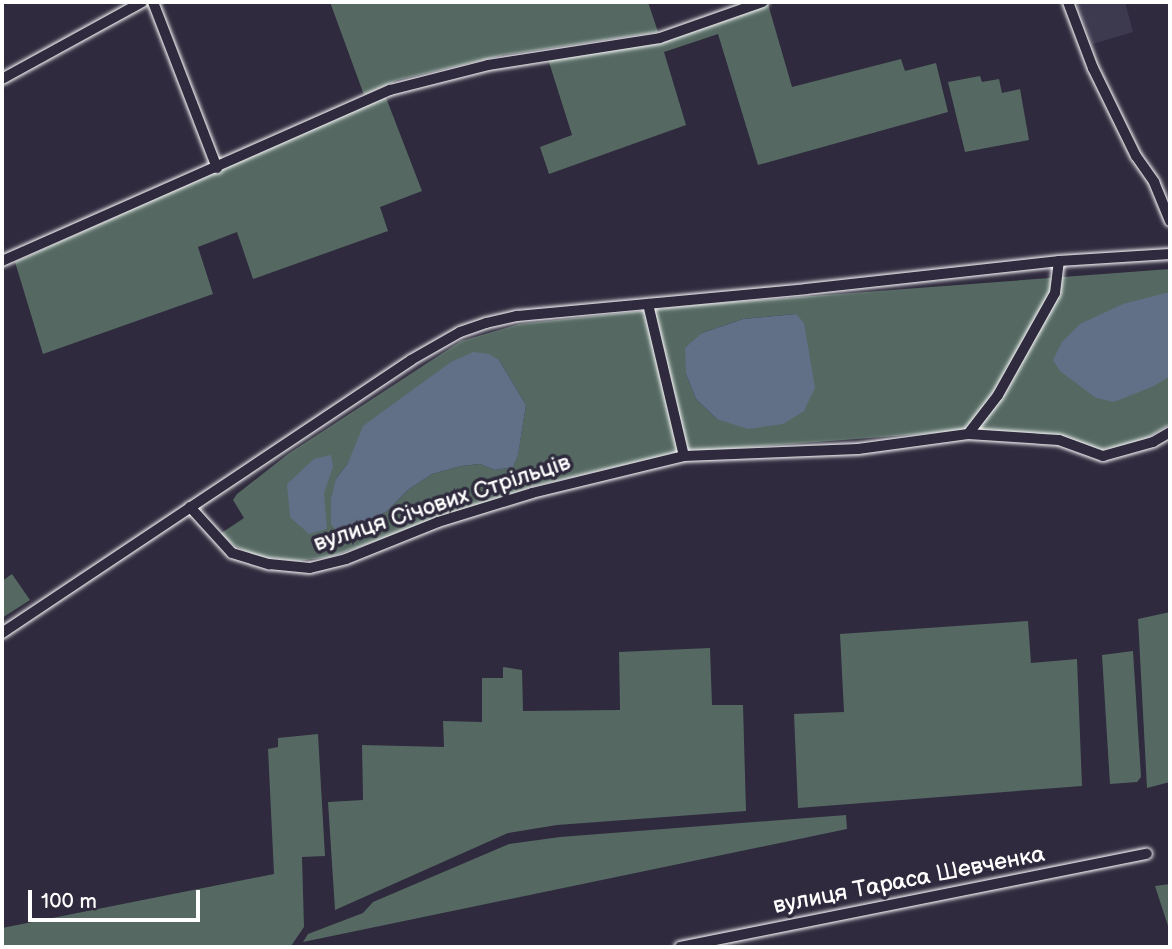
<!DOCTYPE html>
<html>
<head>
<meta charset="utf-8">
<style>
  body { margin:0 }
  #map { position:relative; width:1172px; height:949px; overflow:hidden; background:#2f2a3d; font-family:"Balsamiq Sans",sans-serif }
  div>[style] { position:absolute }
  .built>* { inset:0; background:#3d3a50 }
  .green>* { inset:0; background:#556962 }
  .water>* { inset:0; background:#627087 }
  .roads { filter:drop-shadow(0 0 2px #fff) drop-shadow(0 0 2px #fff) }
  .minor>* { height:10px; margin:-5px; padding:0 5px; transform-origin:5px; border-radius:5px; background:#2f2a3d }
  span { translate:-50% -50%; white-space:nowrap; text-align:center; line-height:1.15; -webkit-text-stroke:7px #2f2a3d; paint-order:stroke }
  .street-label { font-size:23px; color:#fff }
  .frame { position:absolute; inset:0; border:4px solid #fff; pointer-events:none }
  .scale { position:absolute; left:28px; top:890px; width:172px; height:32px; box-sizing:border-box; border:4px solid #fff; border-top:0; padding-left:9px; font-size:21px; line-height:24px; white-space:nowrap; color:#fff; -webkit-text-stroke:5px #2f2a3d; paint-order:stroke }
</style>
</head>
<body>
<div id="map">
  <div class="built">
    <div style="clip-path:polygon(1076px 2px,1125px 2px,1133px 32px,1093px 44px)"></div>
  </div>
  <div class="green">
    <div style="clip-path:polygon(330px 2px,648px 2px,658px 32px,504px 55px,398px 80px,364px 95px)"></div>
    <div style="clip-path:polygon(768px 4px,792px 87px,901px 59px,905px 71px,936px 63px,948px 112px,758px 165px,718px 34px,664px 52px,686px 125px,549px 174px,540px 147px,572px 135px,548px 59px,641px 45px)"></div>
    <div style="clip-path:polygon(980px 76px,982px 82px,999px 79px,1002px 93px,1020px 89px,1029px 140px,965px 152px,948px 82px)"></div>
    <div style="clip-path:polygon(385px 95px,422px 191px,380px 207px,388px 231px,253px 279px,237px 232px,198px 247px,213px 294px,43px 354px,15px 262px)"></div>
    <div style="clip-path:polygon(evenodd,1170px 269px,1170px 424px,1144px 440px,1102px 450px,961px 431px,674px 453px,531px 487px,330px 557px,298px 561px,259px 557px,235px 546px,220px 534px,244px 518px,233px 500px,237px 494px,288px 454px,461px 341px,519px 324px,705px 304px,1170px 269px,796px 314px,717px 419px,696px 399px,686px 374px,702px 333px,743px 319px,796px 314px,1170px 269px,499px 360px,526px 405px,518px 454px,513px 467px,495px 470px,480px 464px,461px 466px,432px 474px,408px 490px,386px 512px,340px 534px,336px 479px,348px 463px,499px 360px)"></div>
    <div style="clip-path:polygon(12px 574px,30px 600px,2px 618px,2px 581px)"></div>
    <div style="clip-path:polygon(1170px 612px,1170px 782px,1147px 788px,1138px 619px)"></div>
    <div style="clip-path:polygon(1028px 621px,1031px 663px,1077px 659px,1082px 786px,798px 808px,794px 714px,844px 712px,840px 634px)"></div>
    <div style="clip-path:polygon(710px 648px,712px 705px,743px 705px,746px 811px,557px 825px,508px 833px,335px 910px,328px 802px,363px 800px,362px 745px,444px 747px,443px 721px,482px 722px,482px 678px,503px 678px,503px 667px,522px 670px,523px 711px,620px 710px,619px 652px)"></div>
    <div style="clip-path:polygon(1133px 651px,1141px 777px,1137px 782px,1110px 784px,1102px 655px)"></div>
    <div style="clip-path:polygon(318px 734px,325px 856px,302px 857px,304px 927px,291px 946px,2px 947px,2px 928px,274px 874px,268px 749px,278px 747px,278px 738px)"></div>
    <div style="clip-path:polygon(846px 815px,847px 829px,303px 942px,308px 934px,363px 913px,373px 902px,509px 844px,560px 837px)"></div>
    <div style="clip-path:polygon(1170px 884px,1170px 932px,1155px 886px)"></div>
  </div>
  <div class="water">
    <div style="clip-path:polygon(1170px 292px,1170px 376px,1154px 386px,1114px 402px,1096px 398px,1060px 371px,1053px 360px,1062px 342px,1080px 324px,1123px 304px)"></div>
    <div style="clip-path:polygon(796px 314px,804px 323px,815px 388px,804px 411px,783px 424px,748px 429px,717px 419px,696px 399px,686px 374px,685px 348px,702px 333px,743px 319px)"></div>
    <div style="clip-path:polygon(473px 352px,489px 354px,499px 360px,526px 405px,518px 455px,513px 467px,495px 470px,480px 464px,461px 466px,432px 474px,408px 490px,386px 512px,340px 534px,331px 524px,331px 499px,336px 479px,348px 463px,363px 426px,451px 362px)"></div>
    <div style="clip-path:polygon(331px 455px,333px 467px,324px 493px,327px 529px,309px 534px,290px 517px,287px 484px,314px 459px)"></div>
  </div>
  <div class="roads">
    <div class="minor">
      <div style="left:153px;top:2px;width:178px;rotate:68.9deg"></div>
      <div style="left:1068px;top:2px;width:71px;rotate:69.3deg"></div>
      <div style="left:1093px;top:68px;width:98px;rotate:64deg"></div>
      <div style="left:1136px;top:156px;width:32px;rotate:55deg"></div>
      <div style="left:1154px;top:182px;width:42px;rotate:67.7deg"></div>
      <div style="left:2px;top:79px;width:160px;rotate:-28.8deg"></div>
      <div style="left:2px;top:261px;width:424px;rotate:-23.8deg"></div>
      <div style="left:390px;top:90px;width:101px;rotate:-14.3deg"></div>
      <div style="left:488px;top:65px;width:174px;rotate:-8.9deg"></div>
      <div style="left:660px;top:38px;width:109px;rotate:-19.3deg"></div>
      <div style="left:648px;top:304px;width:156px;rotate:76.7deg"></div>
      <div style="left:968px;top:434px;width:49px;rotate:-52.4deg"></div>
      <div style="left:998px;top:395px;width:117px;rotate:-60.8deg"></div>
      <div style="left:1055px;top:293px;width:32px;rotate:-83deg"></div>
      <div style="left:190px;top:507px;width:62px;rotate:47.6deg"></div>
      <div style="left:232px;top:553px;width:39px;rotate:17deg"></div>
      <div style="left:269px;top:564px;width:41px;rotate:5.6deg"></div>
      <div style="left:310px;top:568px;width:37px;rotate:-14deg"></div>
      <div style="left:346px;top:559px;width:99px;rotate:-21.9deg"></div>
      <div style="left:438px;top:522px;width:98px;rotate:-17.1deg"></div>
      <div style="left:532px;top:493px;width:156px;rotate:-13.7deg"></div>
      <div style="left:684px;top:456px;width:174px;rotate:-2.3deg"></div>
      <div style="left:858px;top:449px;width:111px;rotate:-7.8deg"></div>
      <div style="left:968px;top:434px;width:91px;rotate:3.8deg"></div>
      <div style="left:1059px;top:440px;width:47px;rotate:20deg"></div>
      <div style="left:1103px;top:456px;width:52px;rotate:-15.6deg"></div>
      <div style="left:1153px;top:442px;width:20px;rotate:-30deg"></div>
      <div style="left:2px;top:633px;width:492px;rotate:-33.7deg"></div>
      <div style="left:411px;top:360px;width:56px;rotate:-29.7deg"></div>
      <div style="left:460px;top:332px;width:28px;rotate:-19deg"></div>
      <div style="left:486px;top:323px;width:32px;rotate:-13deg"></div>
      <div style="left:517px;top:316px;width:290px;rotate:-5.3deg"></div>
      <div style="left:806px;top:289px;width:255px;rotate:-6.3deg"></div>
      <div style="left:1059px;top:261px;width:111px;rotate:-3.6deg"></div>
      <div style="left:680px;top:947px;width:476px;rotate:-11.3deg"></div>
    </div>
  </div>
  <div class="street-label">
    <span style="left:442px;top:503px;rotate:-18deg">вулиця Січових Стрільців</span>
    <span style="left:909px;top:880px;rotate:-11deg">вулиця Тараса Шевченка</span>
  </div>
  <div class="frame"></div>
  <div class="scale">100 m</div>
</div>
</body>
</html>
